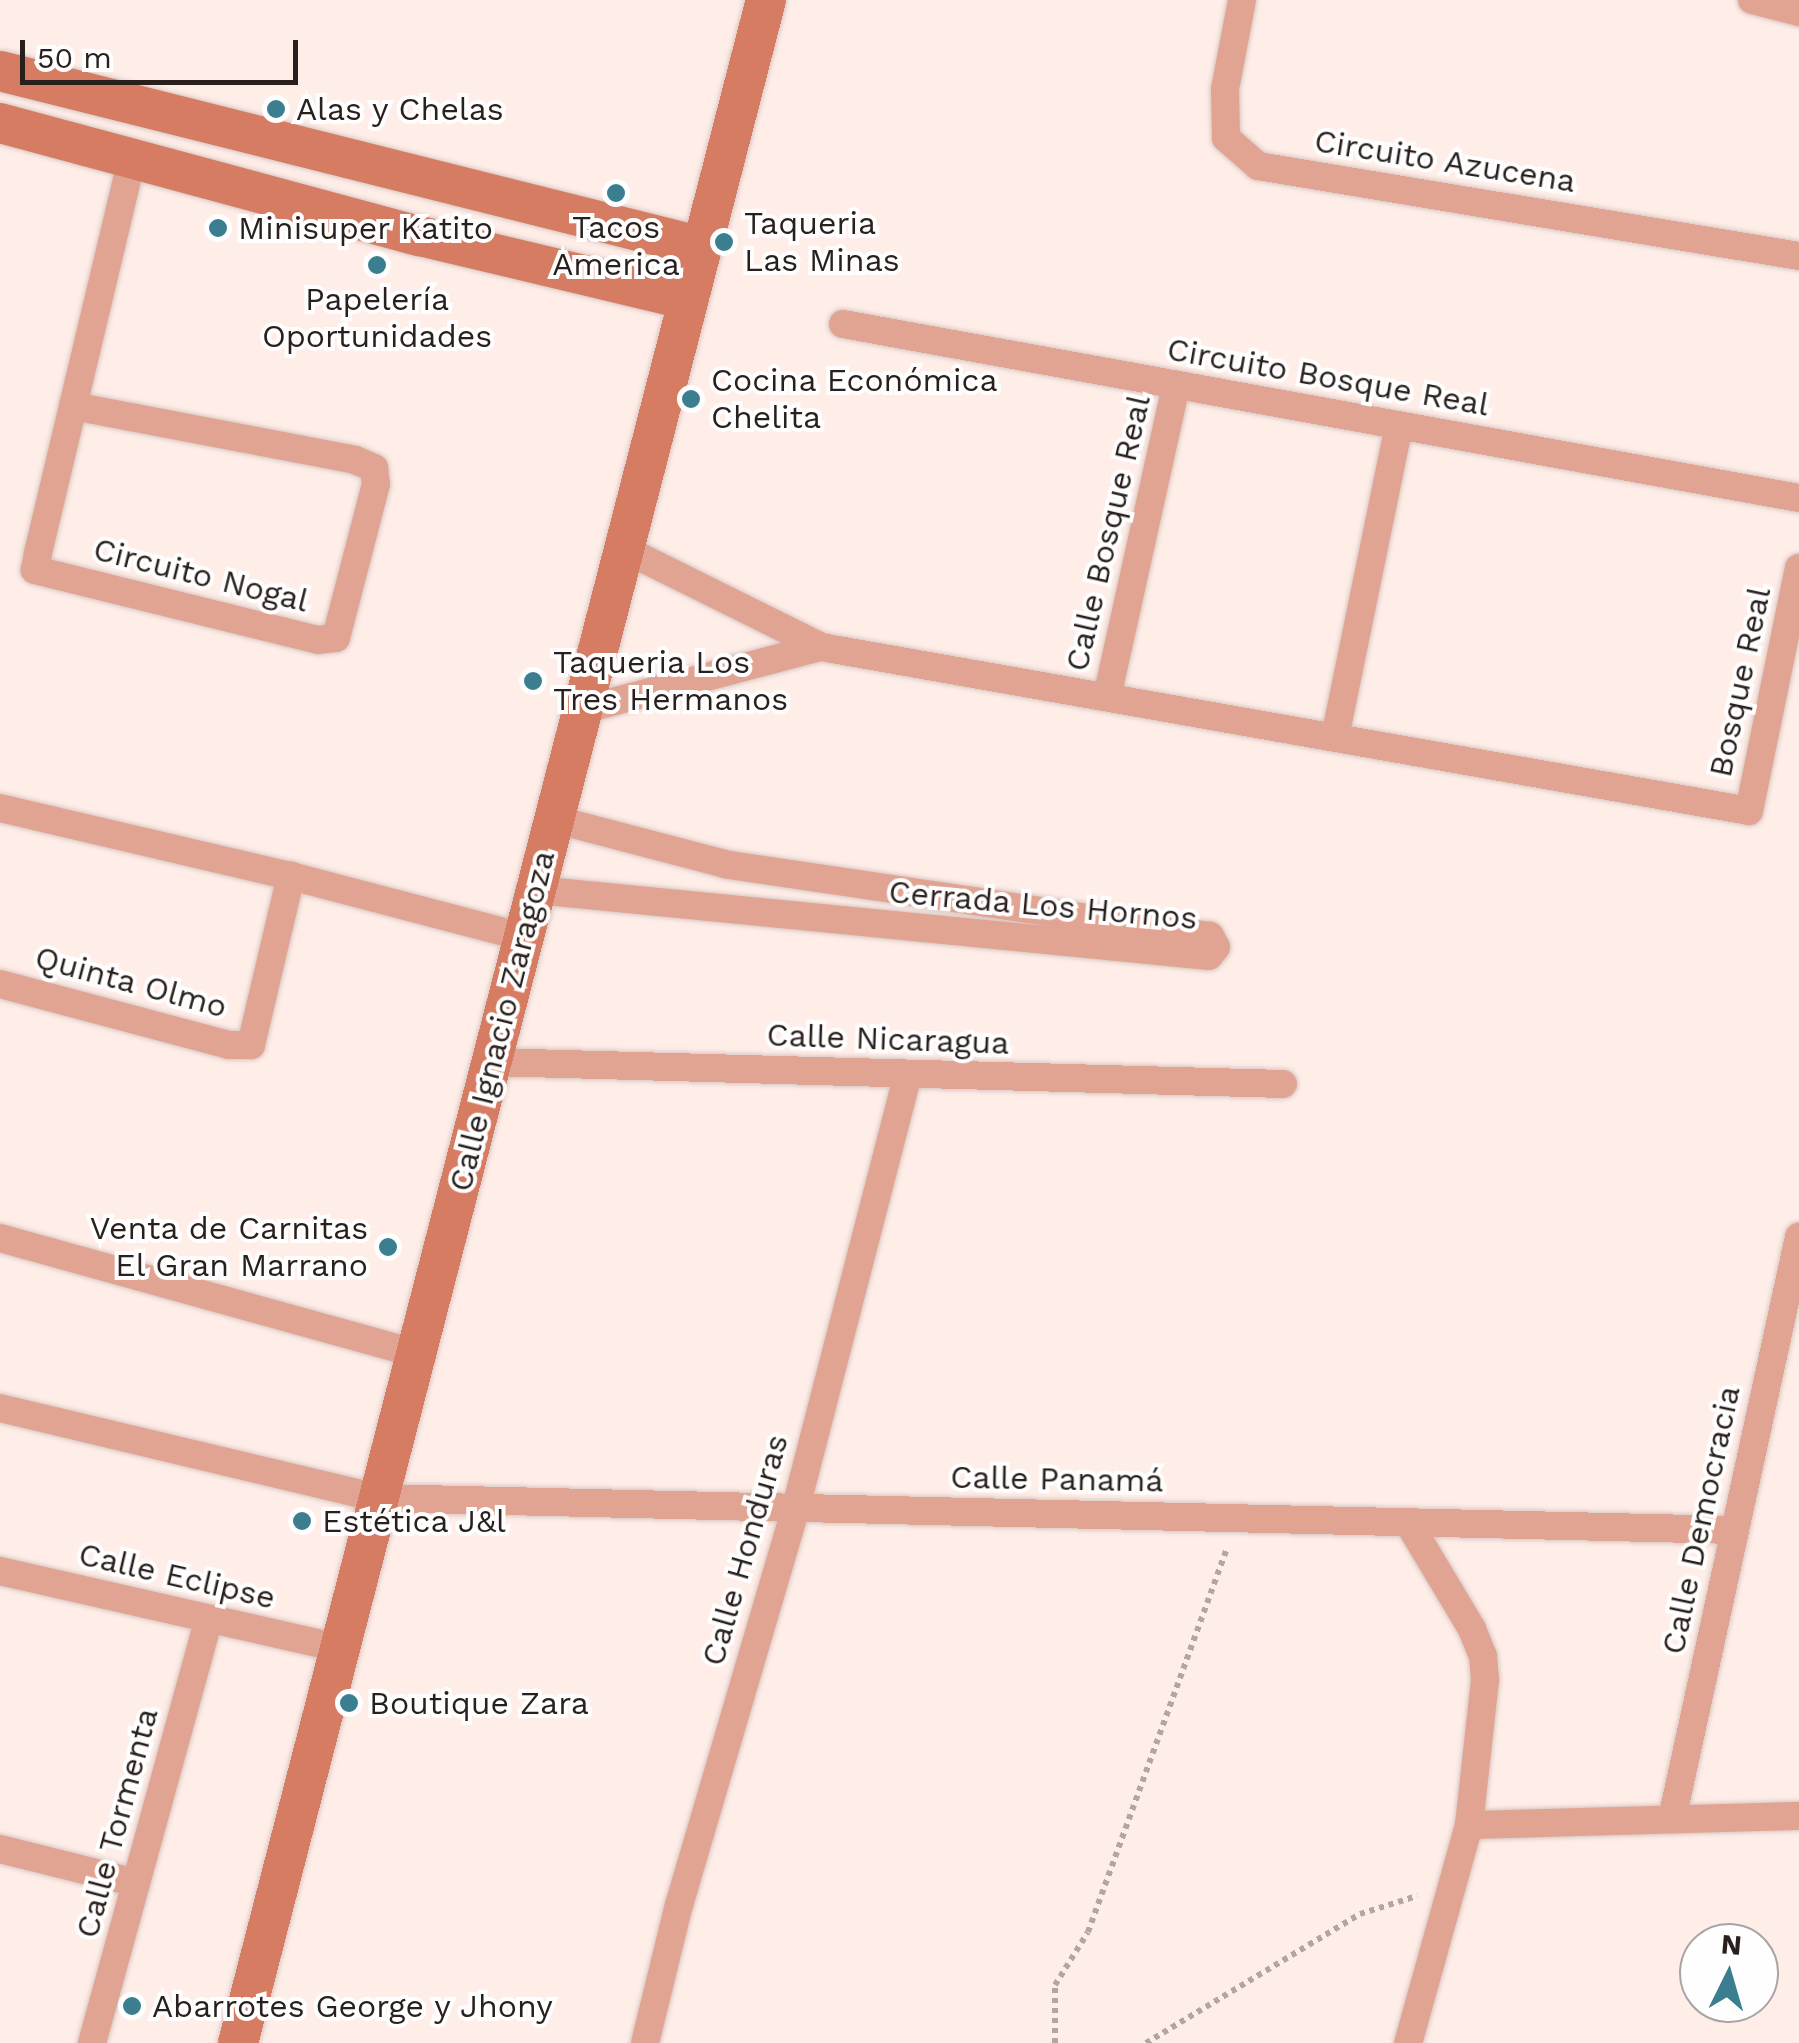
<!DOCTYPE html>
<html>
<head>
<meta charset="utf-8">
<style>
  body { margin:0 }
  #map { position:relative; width:1799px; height:2043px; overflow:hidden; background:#ffede8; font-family:"Work Sans",sans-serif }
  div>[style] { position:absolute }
  .path>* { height:6px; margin-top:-3px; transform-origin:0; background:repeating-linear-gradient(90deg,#b4a5a1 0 5px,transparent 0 10px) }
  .roads { filter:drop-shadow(0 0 2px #d8c8c3) drop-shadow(0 0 2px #d8c8c3) }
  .street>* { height:28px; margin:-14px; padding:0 14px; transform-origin:14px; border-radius:14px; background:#e2a492 }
  .secondary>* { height:40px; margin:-20px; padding:0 20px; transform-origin:20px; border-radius:20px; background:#d67c62 }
  .dots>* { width:28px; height:28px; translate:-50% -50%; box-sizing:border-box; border:5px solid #fefefe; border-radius:50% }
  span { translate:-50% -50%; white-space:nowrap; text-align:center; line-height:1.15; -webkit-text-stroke:8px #fefefe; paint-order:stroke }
  .poi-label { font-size:32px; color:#291f1c }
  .left { translate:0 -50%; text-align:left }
  .right { translate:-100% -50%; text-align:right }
  .street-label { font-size:32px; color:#291f1c }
  .north { position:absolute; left:1679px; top:1923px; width:100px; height:100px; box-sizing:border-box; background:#fefefe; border:2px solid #a9a5a4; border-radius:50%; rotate:5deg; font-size:28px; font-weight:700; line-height:40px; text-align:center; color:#291f1c }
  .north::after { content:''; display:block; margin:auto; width:35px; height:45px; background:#3b7e8f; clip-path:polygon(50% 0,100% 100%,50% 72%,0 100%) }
  .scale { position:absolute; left:20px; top:40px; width:278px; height:45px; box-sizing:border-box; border:5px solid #291f1c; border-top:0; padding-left:12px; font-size:30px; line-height:35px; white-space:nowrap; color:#291f1c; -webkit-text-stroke:8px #fefefe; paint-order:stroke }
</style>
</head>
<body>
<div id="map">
  <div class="path">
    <div style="left:1055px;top:2043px;width:58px;rotate:-90deg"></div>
    <div style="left:1055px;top:1985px;width:62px;rotate:-58.1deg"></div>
    <div style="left:1088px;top:1932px;width:409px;rotate:-70.1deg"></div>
    <div style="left:1146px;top:2043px;width:250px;rotate:-31.1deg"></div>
    <div style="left:1360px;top:1914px;width:60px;rotate:-17.5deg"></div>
  </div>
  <div class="roads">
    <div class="street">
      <div style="left:1242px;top:0;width:91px;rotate:100.8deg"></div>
      <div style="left:1225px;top:89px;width:49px;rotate:88.8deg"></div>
      <div style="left:1226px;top:138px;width:43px;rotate:41.2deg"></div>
      <div style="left:1258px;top:166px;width:548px;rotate:9.45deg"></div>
      <div style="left:1752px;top:0;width:49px;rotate:14.3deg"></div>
      <div style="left:843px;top:324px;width:972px;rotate:10.32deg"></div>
      <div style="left:73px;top:406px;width:287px;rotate:10.8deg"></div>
      <div style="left:355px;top:460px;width:21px;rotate:23deg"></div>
      <div style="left:374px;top:468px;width:16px;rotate:83deg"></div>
      <div style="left:376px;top:484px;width:159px;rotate:104.6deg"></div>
      <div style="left:336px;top:638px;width:18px;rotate:174deg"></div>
      <div style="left:318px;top:640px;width:292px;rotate:-166.1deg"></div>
      <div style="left:35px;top:570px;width:17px;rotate:-80deg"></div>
      <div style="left:38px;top:553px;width:405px;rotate:-76.6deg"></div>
      <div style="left:624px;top:549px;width:220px;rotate:26.4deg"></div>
      <div style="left:821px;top:647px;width:942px;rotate:10.02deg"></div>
      <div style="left:1749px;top:811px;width:248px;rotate:-78.4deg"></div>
      <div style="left:1107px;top:697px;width:320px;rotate:-77.5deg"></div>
      <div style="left:582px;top:710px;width:247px;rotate:-14.8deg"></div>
      <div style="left:1335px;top:737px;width:318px;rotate:-78.4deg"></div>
      <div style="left:0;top:808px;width:299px;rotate:13.2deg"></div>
      <div style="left:291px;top:876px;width:240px;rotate:14.7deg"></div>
      <div style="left:536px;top:890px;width:676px;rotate:5.6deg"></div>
      <div style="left:1209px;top:956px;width:11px;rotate:-52deg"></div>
      <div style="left:1216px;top:947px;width:13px;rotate:-119deg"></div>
      <div style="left:1210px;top:936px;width:490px;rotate:-171.6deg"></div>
      <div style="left:725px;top:864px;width:177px;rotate:-165.3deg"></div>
      <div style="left:0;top:984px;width:237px;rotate:14.9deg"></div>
      <div style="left:229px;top:1045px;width:22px"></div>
      <div style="left:251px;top:1045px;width:174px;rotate:-76.7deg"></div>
      <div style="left:491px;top:1062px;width:792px;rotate:1.59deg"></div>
      <div style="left:0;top:1238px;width:432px;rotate:15.5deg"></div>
      <div style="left:0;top:1408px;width:389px;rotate:13.4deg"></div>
      <div style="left:378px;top:1498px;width:1357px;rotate:1.35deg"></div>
      <div style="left:1408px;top:1522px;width:125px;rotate:59.1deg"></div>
      <div style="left:1472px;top:1629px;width:29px;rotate:68deg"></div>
      <div style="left:1483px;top:1656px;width:24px;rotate:85deg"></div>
      <div style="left:1485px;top:1680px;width:146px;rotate:96.3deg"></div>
      <div style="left:1469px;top:1825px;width:226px;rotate:105.6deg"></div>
      <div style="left:0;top:1571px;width:349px;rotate:12.8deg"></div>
      <div style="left:1672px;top:1819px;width:596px;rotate:-77.69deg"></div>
      <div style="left:1469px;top:1825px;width:330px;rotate:-1.6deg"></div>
      <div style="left:0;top:1849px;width:140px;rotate:14deg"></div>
      <div style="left:92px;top:2043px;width:438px;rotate:-74.6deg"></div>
      <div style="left:645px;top:2043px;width:142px;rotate:-76.2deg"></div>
      <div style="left:679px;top:1905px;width:415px;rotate:-73.6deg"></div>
      <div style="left:796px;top:1507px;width:446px;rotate:-75.5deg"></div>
    </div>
    <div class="secondary">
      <div style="left:0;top:71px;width:724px;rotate:14.07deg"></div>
      <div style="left:0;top:123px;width:435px;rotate:15.1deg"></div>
      <div style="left:420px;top:236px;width:276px;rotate:13.4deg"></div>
      <div style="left:238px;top:2043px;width:2110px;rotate:-75.51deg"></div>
    </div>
  </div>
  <div class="dots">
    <div style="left:276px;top:109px;background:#3b7e8f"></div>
    <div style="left:616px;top:193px;background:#3b7e8f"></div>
    <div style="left:218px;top:228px;background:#3b7e8f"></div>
    <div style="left:724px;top:242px;background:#3b7e8f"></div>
    <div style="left:377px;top:265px;background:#3b7e8f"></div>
    <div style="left:691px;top:399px;background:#3b7e8f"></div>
    <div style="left:533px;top:681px;background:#3b7e8f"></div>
    <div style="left:388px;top:1247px;background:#3b7e8f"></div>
    <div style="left:302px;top:1521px;background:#3b7e8f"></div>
    <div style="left:349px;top:1703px;background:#3b7e8f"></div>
    <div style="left:132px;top:2006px;background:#3b7e8f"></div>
  </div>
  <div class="poi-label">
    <span class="left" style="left:296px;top:109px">Alas y Chelas</span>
    <span class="left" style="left:744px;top:242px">Taqueria<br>Las Minas</span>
    <span class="left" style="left:238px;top:228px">Minisuper Katito</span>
    <span style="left:616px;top:246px">Tacos<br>America</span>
    <span style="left:377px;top:318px">Papelería<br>Oportunidades</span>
    <span class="left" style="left:711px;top:399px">Cocina Económica<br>Chelita</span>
    <span class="left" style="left:553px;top:681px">Taqueria Los<br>Tres Hermanos</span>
    <span class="right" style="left:368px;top:1247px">Venta de Carnitas<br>El Gran Marrano</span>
    <span class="left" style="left:322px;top:1521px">Estética J&amp;l</span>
    <span class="left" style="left:369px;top:1703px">Boutique Zara</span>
    <span class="left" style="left:152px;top:2006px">Abarrotes George y Jhony</span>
  </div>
  <div class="street-label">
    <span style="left:1445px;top:161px;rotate:9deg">Circuito Azucena</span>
    <span style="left:1328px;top:377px;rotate:10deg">Circuito Bosque Real</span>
    <span style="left:1108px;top:533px;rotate:-77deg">Calle Bosque Real</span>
    <span style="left:201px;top:575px;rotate:14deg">Circuito Nogal</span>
    <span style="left:1740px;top:682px;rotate:-78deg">Bosque Real</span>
    <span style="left:1043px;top:905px;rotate:5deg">Cerrada Los Hornos</span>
    <span style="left:131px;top:982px;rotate:15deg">Quinta Olmo</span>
    <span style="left:502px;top:1021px;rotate:-76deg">Calle Ignacio Zaragoza</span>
    <span style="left:888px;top:1039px;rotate:2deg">Calle Nicaragua</span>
    <span style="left:1057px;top:1479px;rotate:1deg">Calle Panamá</span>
    <span style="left:1701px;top:1520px;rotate:-78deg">Calle Democracia</span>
    <span style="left:745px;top:1550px;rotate:-74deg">Calle Honduras</span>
    <span style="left:177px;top:1576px;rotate:13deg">Calle Eclipse</span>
    <span style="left:117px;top:1823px;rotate:-75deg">Calle Tormenta</span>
  </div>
  <div class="north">N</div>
  <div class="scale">50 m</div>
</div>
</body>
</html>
